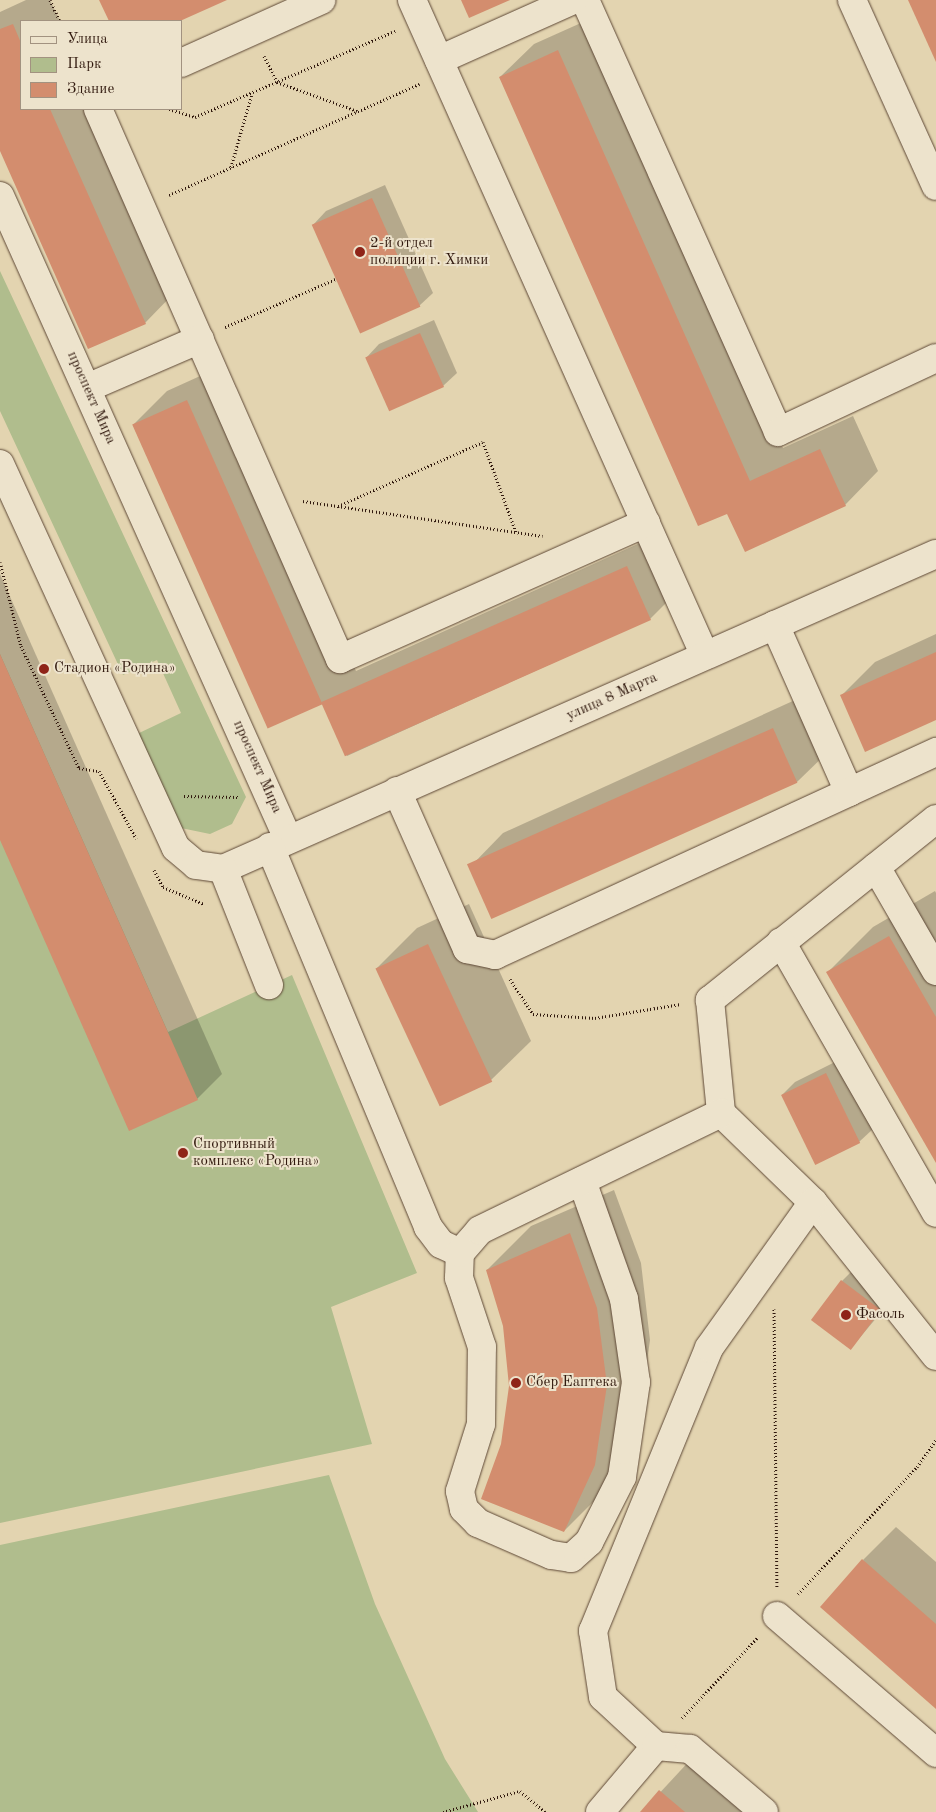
<!DOCTYPE html>
<html>
<head>
<meta charset="utf-8">
<style>
  body { margin:0 }
  #map { position:relative; width:936px; height:1812px; overflow:hidden; background:#e3d4b0; font-family:"Old Standard TT",serif }
  div>[style] { position:absolute }
  .green>* { inset:0; background:#b0bd8d }
  .shadow>* { inset:0; background:#0003 }
  .building>* { inset:0; background:#d38d6e; transform-origin:0 0 }
  .path>* { height:3px; margin-top:-1.5px; transform-origin:0; background:repeating-linear-gradient(90deg,#31190e 0 1px,transparent 0 3.5px) }
  .roads { filter:drop-shadow(0 0 1px #5e4836) drop-shadow(0 0 1px #5e4836) }
  .minor>* { height:28px; margin:-14px; padding:0 14px; transform-origin:14px; border-radius:14px; background:#ede3cc }
  .dots>* { width:14px; height:14px; translate:-50% -50%; box-sizing:border-box; border:2px solid #ede3cc; border-radius:50% }
  span { translate:-50% -50%; white-space:nowrap; text-align:center; line-height:1.15; -webkit-text-stroke:4px #ede3cc; paint-order:stroke }
  .poi-label { font-size:15px; color:#31190e }
  .left { translate:0 -50%; text-align:left }
  .street-label { font-size:15px; color:#31190e }
  .legend { position:absolute; left:20px; top:20px; width:162px; height:90px; box-sizing:border-box; background:#ede3cc; border:1px solid #a29280; margin:0; padding:6px 9px; list-style:none; font-size:15px; color:#31190e }
  .legend li { display:flex; align-items:center; gap:10px; height:25px }
  .legend b { width:25px; border:1px solid #a29280 }
</style>
</head>
<body>
<div id="map">
  <div class="green">
    <div style="clip-path:polygon(0 271px,246px 797px,232px 824px,210px 834px,181px 828px,137px 734px,181px 713px,157px 660px,123px 675px,0 411px)"></div>
    <div style="clip-path:polygon(0 654px,168px 1032px,292px 975px,417px 1273px,331px 1307px,372px 1444px,0 1523px)"></div>
    <div style="clip-path:polygon(329px 1475px,375px 1604px,445px 1759px,478px 1812px,0 1812px,0 1545px)"></div>
  </div>
  <div class="shadow">
    <div style="clip-path:polygon(26px 0,50px 0,60px 21px,21px 21px,21px 109px,98px 109px,178px 289px,145px 323px,0 148px,0 12px)"></div>
    <div style="clip-path:polygon(101px 0,224px 0,177px 21px,110px 21px)"></div>
    <div style="clip-path:polygon(592px 18px,783px 448px,853px 416px,878px 471px,845px 505px,728px 512px,500px 77px,534px 44px)"></div>
    <div style="clip-path:polygon(385px 185px,433px 293px,419px 306px,313px 225px,326px 211px)"></div>
    <div style="clip-path:polygon(434px 320px,457px 373px,443px 386px,366px 358px,379px 344px)"></div>
    <div style="clip-path:polygon(220px 367px,356px 671px,660px 534px,683px 586px,650px 619px,347px 756px,323px 702px,268px 726px,133px 425px,167px 391px)"></div>
    <div style="clip-path:polygon(0 574px,222px 1074px,197px 1099px,0 837px)"></div>
    <div style="clip-path:polygon(936px 634px,936px 718px,841px 696px,875px 662px)"></div>
    <div style="clip-path:polygon(806px 695px,831px 749px,797px 782px,470px 867px,503px 833px)"></div>
    <div style="clip-path:polygon(935px 891px,936px 893px,936px 1161px,828px 972px,873px 927px)"></div>
    <div style="clip-path:polygon(469px 904px,531px 1041px,490px 1081px,377px 968px,417px 928px)"></div>
    <div style="clip-path:polygon(839px 1060px,873px 1129px,859px 1142px,782px 1095px,795px 1082px)"></div>
    <div style="clip-path:polygon(614px 1190px,641px 1263px,650px 1340px,639px 1420px,608px 1487px,564px 1531px,502px 1445px,511px 1386px,504px 1325px,487px 1270px,531px 1226px)"></div>
    <div style="clip-path:polygon(861px 1262px,900px 1290px,851px 1348px,842px 1281px)"></div>
    <div style="clip-path:polygon(896px 1527px,936px 1562px,936px 1707px,863px 1560px)"></div>
    <div style="clip-path:polygon(693px 1757px,759px 1812px,642px 1812px)"></div>
  </div>
  <div class="building">
    <div style="clip-path:polygon(99px 0,227px 0,180px 21px,109px 21px)"></div>
    <div style="clip-path:polygon(461px 0,510px 0,469px 18px)"></div>
    <div style="clip-path:polygon(908px 0,936px 0,936px 62px)"></div>
    <div style="clip-path:polygon(13px 24px,21px 43px,21px 109px,50px 109px,146px 324px,88px 349px,0 151px,0 29px)"></div>
    <div style="clip-path:polygon(558px 50px,750px 481px,820px 449px,846px 506px,745px 552px,727px 514px,698px 526px,499px 77px)"></div>
    <div style="left:372px;top:198px;width:119px;height:66px;rotate:66deg"></div>
    <div style="left:420px;top:333px;width:59px;height:60px;rotate:66deg"></div>
    <div style="left:187px;top:400px;width:333px;height:60px;rotate:66deg"></div>
    <div style="left:627px;top:566px;width:59px;height:335px;rotate:66deg"></div>
    <div style="clip-path:polygon(936px 652px,936px 720px,865px 752px,840px 695px)"></div>
    <div style="clip-path:polygon(0 654px,198px 1100px,129px 1131px,0 840px)"></div>
    <div style="left:773px;top:728px;width:60px;height:335px;rotate:66deg"></div>
    <div style="clip-path:polygon(889px 936px,936px 1017px,936px 1163px,826px 972px)"></div>
    <div style="left:428px;top:944px;width:152px;height:58px;rotate:65deg"></div>
    <div style="left:826px;top:1073px;width:78px;height:50px;rotate:64deg"></div>
    <div style="clip-path:polygon(570px 1233px,597px 1308px,607px 1385px,595px 1465px,564px 1532px,481px 1499px,501px 1444px,509px 1386px,503px 1326px,486px 1270px)"></div>
    <div style="left:841px;top:1280px;width:50px;height:50px;rotate:37deg"></div>
    <div style="clip-path:polygon(862px 1559px,936px 1624px,936px 1709px,820px 1607px)"></div>
    <div style="clip-path:polygon(659px 1790px,685px 1812px,640px 1812px)"></div>
  </div>
  <div class="path">
    <div style="left:50px;top:0;width:23px;rotate:65deg"></div>
    <div style="left:264px;top:56px;width:29px;rotate:63deg"></div>
    <div style="left:277px;top:82px;width:85px;rotate:19.9deg"></div>
    <div style="left:169px;top:109px;width:27px;rotate:17deg"></div>
    <div style="left:195px;top:117px;width:218px;rotate:-23.3deg"></div>
    <div style="left:231px;top:167px;width:76px;rotate:-74deg"></div>
    <div style="left:169px;top:195px;width:274px;rotate:-23.9deg"></div>
    <div style="left:225px;top:327px;width:121px;rotate:-23.4deg"></div>
    <div style="left:303px;top:501px;width:242px;rotate:8.3deg"></div>
    <div style="left:338px;top:506px;width:158px;rotate:-23.8deg"></div>
    <div style="left:483px;top:442px;width:96px;rotate:69.9deg"></div>
    <div style="left:0;top:562px;width:87px;rotate:76deg"></div>
    <div style="left:21px;top:646px;width:135px;rotate:64.6deg"></div>
    <div style="left:79px;top:768px;width:20px;rotate:9deg"></div>
    <div style="left:99px;top:771px;width:77px;rotate:61.1deg"></div>
    <div style="left:184px;top:796px;width:54px;rotate:1.1deg"></div>
    <div style="left:154px;top:870px;width:19px;rotate:62deg"></div>
    <div style="left:163px;top:887px;width:44px;rotate:22.5deg"></div>
    <div style="left:510px;top:979px;width:42px;rotate:56.7deg"></div>
    <div style="left:533px;top:1014px;width:62px;rotate:3.7deg"></div>
    <div style="left:595px;top:1018px;width:87px;rotate:-9.2deg"></div>
    <div style="left:774px;top:1309px;width:279px;rotate:89.4deg"></div>
    <div style="left:798px;top:1594px;width:174px;rotate:-46.9deg"></div>
    <div style="left:917px;top:1467px;width:33px;rotate:-55deg"></div>
    <div style="left:682px;top:1718px;width:111px;rotate:-46.8deg"></div>
    <div style="left:443px;top:1812px;width:80px;rotate:-15.3deg"></div>
    <div style="left:520px;top:1791px;width:33px;rotate:40deg"></div>
  </div>
  <div class="roads">
    <div class="minor">
      <div style="left:412px;top:0;width:718px;rotate:65.93deg"></div>
      <div style="left:585px;top:0;width:473px;rotate:65.9deg"></div>
      <div style="left:778px;top:432px;width:174px;rotate:-25.1deg"></div>
      <div style="left:852px;top:0;width:204px;rotate:65.7deg"></div>
      <div style="left:439px;top:60px;width:147px;rotate:-24.1deg"></div>
      <div style="left:181px;top:63px;width:154px;rotate:-24.2deg"></div>
      <div style="left:98px;top:109px;width:601px;rotate:66.25deg"></div>
      <div style="left:340px;top:659px;width:335px;rotate:-24deg"></div>
      <div style="left:0;top:196px;width:705px;rotate:65.87deg"></div>
      <div style="left:87px;top:388px;width:123px;rotate:-23.4deg"></div>
      <div style="left:0;top:464px;width:422px;rotate:65.4deg"></div>
      <div style="left:176px;top:848px;width:26px;rotate:40deg"></div>
      <div style="left:196px;top:865px;width:27px;rotate:8deg"></div>
      <div style="left:223px;top:869px;width:779px;rotate:-23.84deg"></div>
      <div style="left:397px;top:791px;width:173px;rotate:66.1deg"></div>
      <div style="left:467px;top:949px;width:29px;rotate:12deg"></div>
      <div style="left:495px;top:955px;width:390px;rotate:-24.7deg"></div>
      <div style="left:849px;top:792px;width:183px;rotate:-113.9deg"></div>
      <div style="left:849px;top:792px;width:96px;rotate:-24.7deg"></div>
      <div style="left:936px;top:819px;width:290px;rotate:141.3deg"></div>
      <div style="left:710px;top:1000px;width:114px;rotate:84.4deg"></div>
      <div style="left:721px;top:1113px;width:128px;rotate:44.1deg"></div>
      <div style="left:813px;top:1202px;width:197px;rotate:51.4deg"></div>
      <div style="left:270px;top:847px;width:412px;rotate:67.4deg"></div>
      <div style="left:428px;top:1227px;width:21px;rotate:53deg"></div>
      <div style="left:441px;top:1244px;width:21px;rotate:25deg"></div>
      <div style="left:876px;top:867px;width:120px;rotate:60deg"></div>
      <div style="left:223px;top:869px;width:125px;rotate:68.4deg"></div>
      <div style="left:781px;top:942px;width:312px;rotate:60.2deg"></div>
      <div style="left:582px;top:1181px;width:125px;rotate:70.4deg"></div>
      <div style="left:624px;top:1299px;width:84px;rotate:81.8deg"></div>
      <div style="left:636px;top:1382px;width:96px;rotate:98.4deg"></div>
      <div style="left:622px;top:1477px;width:73px;rotate:116.9deg"></div>
      <div style="left:589px;top:1542px;width:24px;rotate:138deg"></div>
      <div style="left:571px;top:1558px;width:20px;rotate:-171deg"></div>
      <div style="left:551px;top:1555px;width:80px;rotate:-156.3deg"></div>
      <div style="left:478px;top:1523px;width:20px;rotate:-135deg"></div>
      <div style="left:464px;top:1509px;width:18px;rotate:-103deg"></div>
      <div style="left:460px;top:1491px;width:70px;rotate:-72.6deg"></div>
      <div style="left:481px;top:1424px;width:77px;rotate:-89.3deg"></div>
      <div style="left:482px;top:1347px;width:73px;rotate:-108.4deg"></div>
      <div style="left:459px;top:1278px;width:25px;rotate:-88deg"></div>
      <div style="left:460px;top:1253px;width:30px;rotate:-49deg"></div>
      <div style="left:480px;top:1230px;width:268px;rotate:-25.9deg"></div>
      <div style="left:777px;top:1616px;width:210px;rotate:40.7deg"></div>
      <div style="left:656px;top:1746px;width:72px;rotate:-137.2deg"></div>
      <div style="left:603px;top:1697px;width:67px;rotate:-98.6deg"></div>
      <div style="left:593px;top:1631px;width:306px;rotate:-67.7deg"></div>
      <div style="left:709px;top:1348px;width:179px;rotate:-54.5deg"></div>
      <div style="left:600px;top:1812px;width:87px;rotate:-49.7deg"></div>
      <div style="left:656px;top:1746px;width:34px;rotate:5deg"></div>
      <div style="left:690px;top:1749px;width:97px;rotate:40.4deg"></div>
    </div>
  </div>
  <div class="dots">
    <div style="left:360px;top:252px;background:#8f2418"></div>
    <div style="left:44px;top:669px;background:#8f2418"></div>
    <div style="left:183px;top:1153px;background:#8f2418"></div>
    <div style="left:846px;top:1315px;background:#8f2418"></div>
    <div style="left:516px;top:1383px;background:#8f2418"></div>
  </div>
  <div class="poi-label">
    <span class="left" style="left:370px;top:252px">2-й отдел<br>полиции г. Химки</span>
    <span class="left" style="left:54px;top:669px">Стадион «Родина»</span>
    <span class="left" style="left:193px;top:1153px">Спортивный<br>комплекс «Родина»</span>
    <span class="left" style="left:856px;top:1315px">Фасоль</span>
    <span class="left" style="left:526px;top:1383px">Сбер Еаптека</span>
  </div>
  <div class="street-label">
    <span style="left:91px;top:398px;rotate:66deg">проспект Мира</span>
    <span style="left:612px;top:697px;rotate:-24deg">улица 8 Марта</span>
    <span style="left:257px;top:767px;rotate:66deg">проспект Мира</span>
  </div>
  <ul class="legend">
  <li><b style="height:6px;background:#ede3cc"></b>Улица</li>
  <li><b style="height:14px;background:#b0bd8d"></b>Парк</li>
  <li><b style="height:14px;background:#d38d6e"></b>Здание</li>
  </ul>
</div>
</body>
</html>
